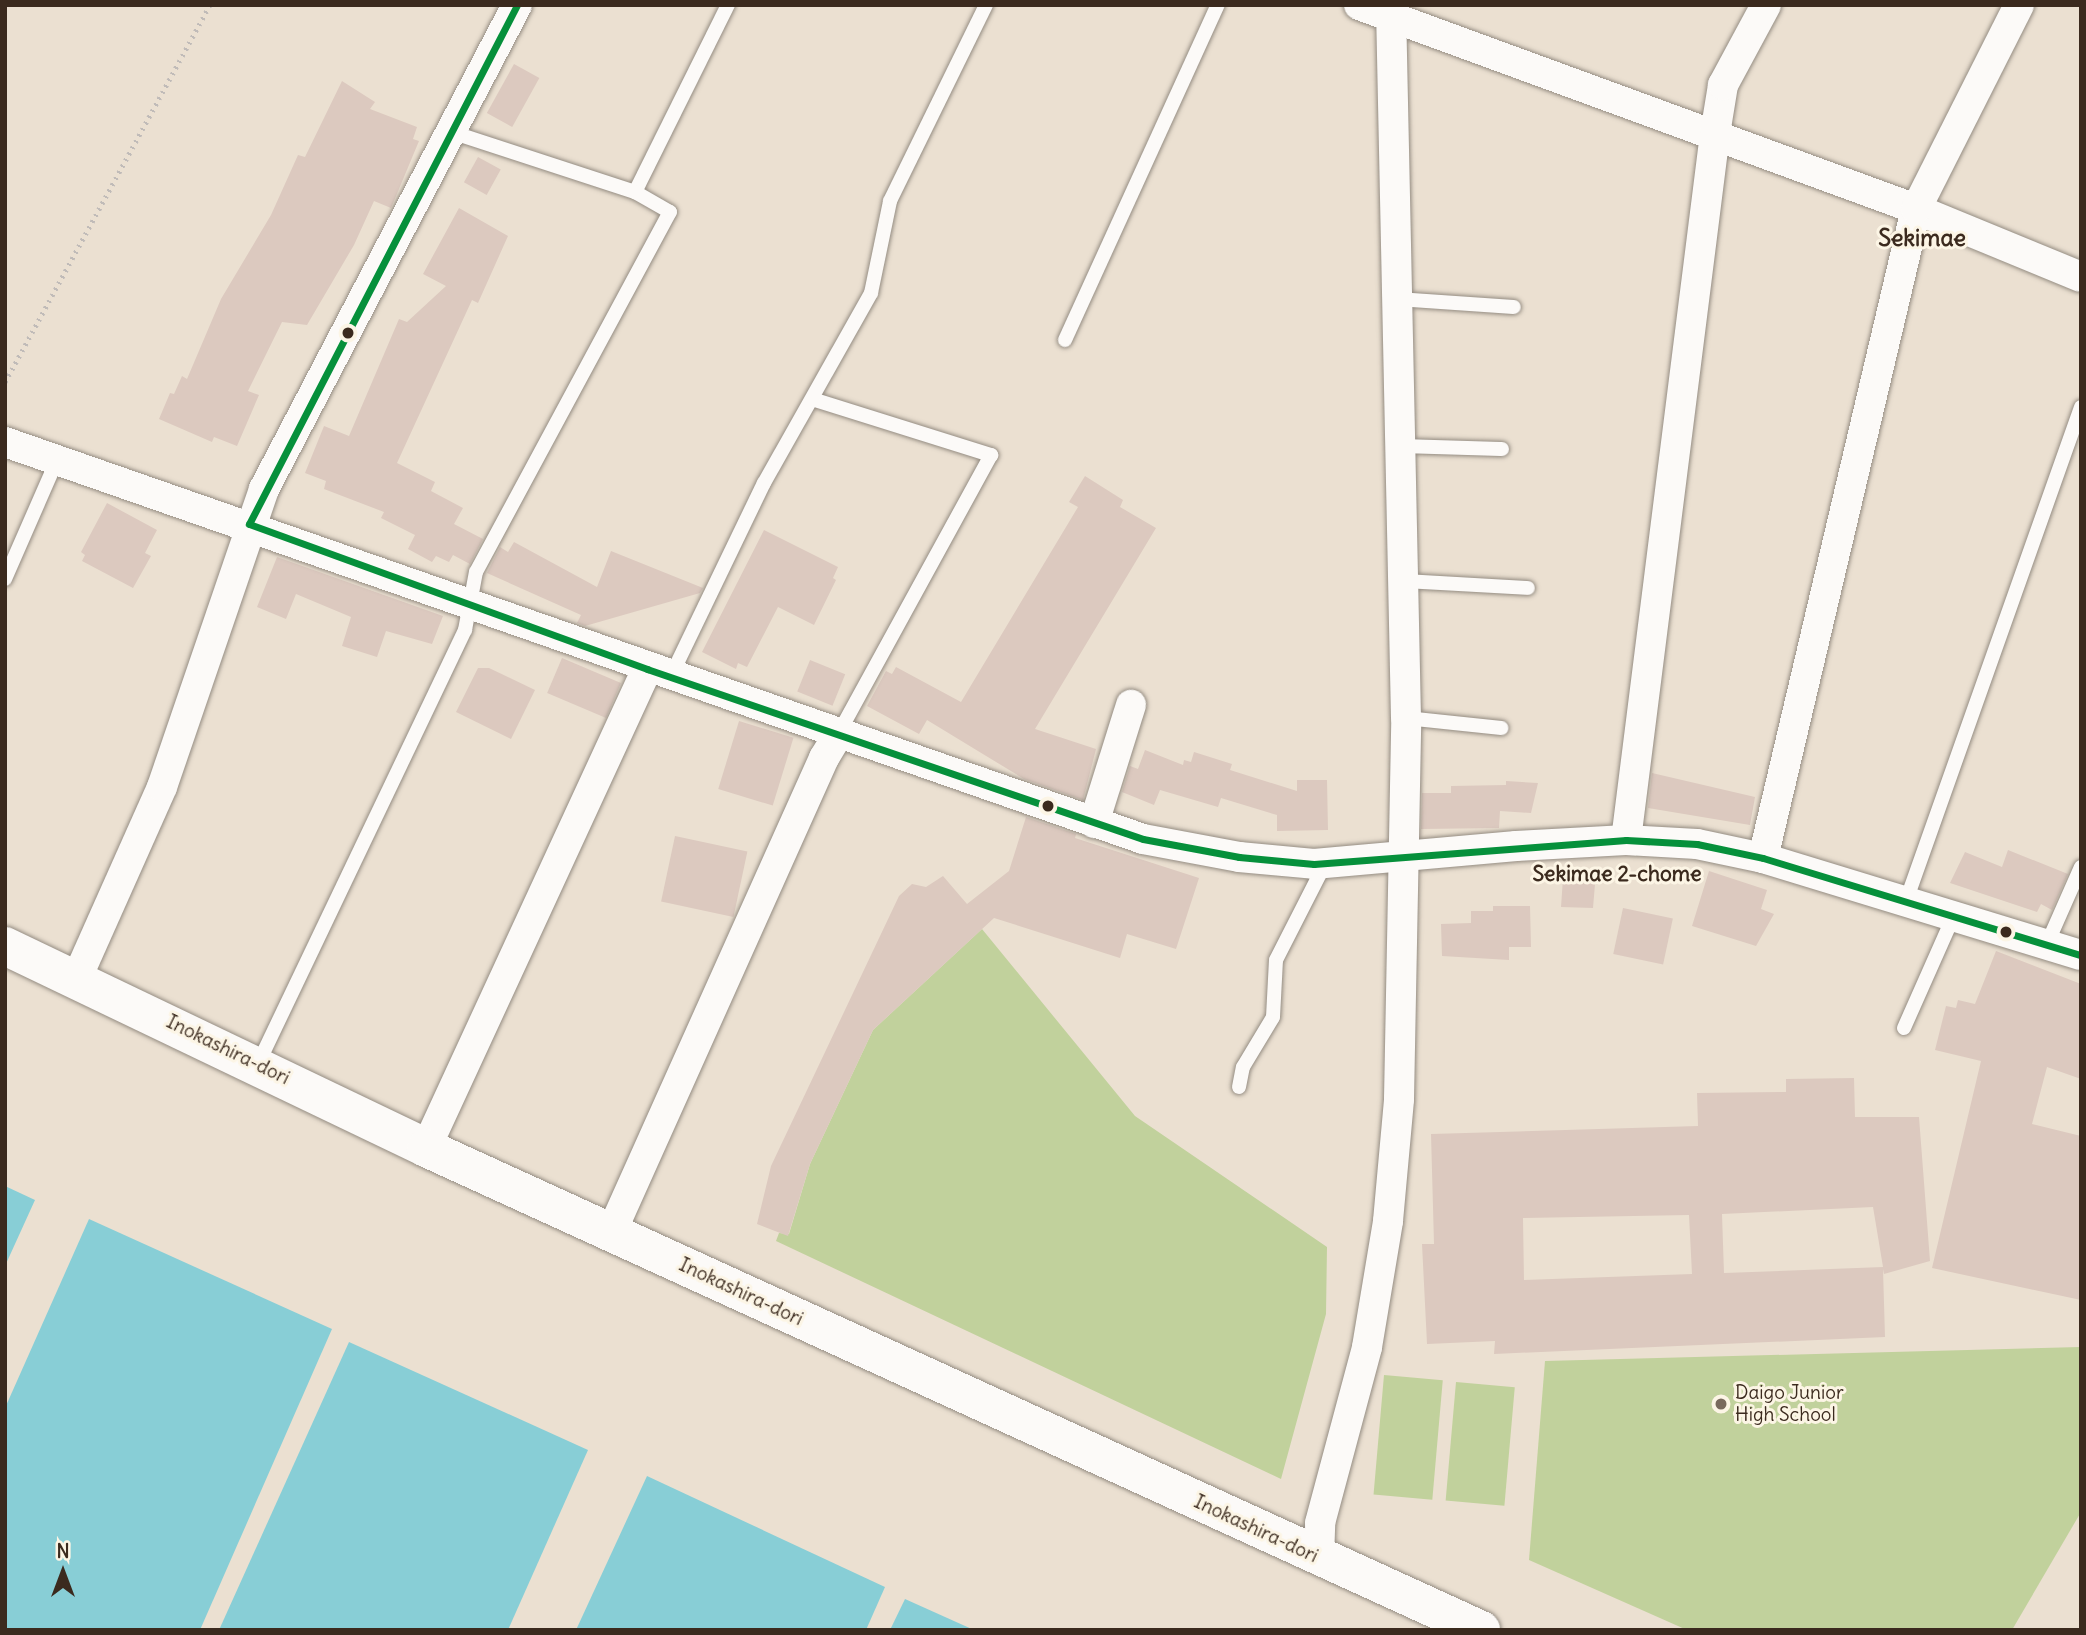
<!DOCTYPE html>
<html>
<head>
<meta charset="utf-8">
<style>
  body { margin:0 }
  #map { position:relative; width:2086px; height:1635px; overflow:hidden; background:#ebe0d1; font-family:Delius,sans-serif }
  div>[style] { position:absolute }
  .green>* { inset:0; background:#c1d19c; transform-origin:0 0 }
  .water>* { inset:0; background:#88ced6 }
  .building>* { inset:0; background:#dcc9bf; transform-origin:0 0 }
  .path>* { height:4.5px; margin-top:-2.25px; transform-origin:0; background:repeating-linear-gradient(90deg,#c0bbb8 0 2px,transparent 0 7px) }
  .roads { filter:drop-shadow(0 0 2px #948c82) drop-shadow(0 0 2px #948c82) }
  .lane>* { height:14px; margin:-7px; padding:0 7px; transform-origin:7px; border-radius:7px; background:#fcfaf8 }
  .street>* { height:30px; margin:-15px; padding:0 15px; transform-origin:15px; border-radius:15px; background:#fcfaf8 }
  .primary>* { height:38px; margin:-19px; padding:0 19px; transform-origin:19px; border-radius:19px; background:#fcfaf8 }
  .bus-1>* { height:7px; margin:-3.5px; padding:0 3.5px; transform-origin:3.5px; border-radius:3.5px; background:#06903b }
  .dots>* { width:19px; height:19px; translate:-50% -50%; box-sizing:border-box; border:4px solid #fcf5e5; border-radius:50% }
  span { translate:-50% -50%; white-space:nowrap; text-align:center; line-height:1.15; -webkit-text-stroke:6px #fcf5e5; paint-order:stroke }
  .street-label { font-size:19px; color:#3b2a1e }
  .poi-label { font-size:19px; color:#3b2a1e }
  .left { translate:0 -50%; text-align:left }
  .neighbourhood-label { font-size:21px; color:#3b2a1e; font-weight:700 }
  .quarter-label { font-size:23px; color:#3b2a1e; font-weight:700 }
  .frame { position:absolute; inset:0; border:7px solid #3b2a1e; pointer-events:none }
  .north { position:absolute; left:28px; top:1537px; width:70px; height:70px; -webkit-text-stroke:5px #fcf5e5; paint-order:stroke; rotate:0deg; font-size:19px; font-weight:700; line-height:28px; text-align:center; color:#3b2a1e }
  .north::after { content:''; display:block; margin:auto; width:24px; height:32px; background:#3b2a1e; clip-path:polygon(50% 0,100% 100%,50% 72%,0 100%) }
</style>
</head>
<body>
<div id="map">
  <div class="green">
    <div style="clip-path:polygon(982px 929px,1135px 1116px,1327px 1247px,1326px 1314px,1281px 1479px,776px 1241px,779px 1233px,789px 1234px,810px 1164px,873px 1030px)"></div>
    <div style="clip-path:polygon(2080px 1347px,2081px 1512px,2012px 1630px,1687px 1630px,1529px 1560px,1545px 1361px)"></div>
    <div style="left:1384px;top:1375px;width:59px;height:120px;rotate:5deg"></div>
    <div style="left:1456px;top:1382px;width:59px;height:119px;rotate:5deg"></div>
  </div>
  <div class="water">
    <div style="clip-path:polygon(5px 1186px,35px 1200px,5px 1266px)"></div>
    <div style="clip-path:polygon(89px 1219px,332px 1329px,200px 1630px,5px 1630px,5px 1408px)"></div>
    <div style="clip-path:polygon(349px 1342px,588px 1450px,508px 1630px,219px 1630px)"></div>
    <div style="clip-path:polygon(647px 1476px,885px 1587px,866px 1630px,576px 1630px)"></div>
    <div style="clip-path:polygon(905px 1599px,974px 1630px,890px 1630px)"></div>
  </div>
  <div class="building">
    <div style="left:514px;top:64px;width:29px;height:56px;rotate:29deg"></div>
    <div style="clip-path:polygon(342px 81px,375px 102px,370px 109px,417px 127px,413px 139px,419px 141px,391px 208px,374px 201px,354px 245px,307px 325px,282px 322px,248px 391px,259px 395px,237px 446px,214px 437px,212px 442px,159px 419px,170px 393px,174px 394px,182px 376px,187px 379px,221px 299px,271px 215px,298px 155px,305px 157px)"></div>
    <div style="left:478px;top:157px;width:26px;height:29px;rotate:29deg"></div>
    <div style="clip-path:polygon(459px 208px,508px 236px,478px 303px,472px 300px,397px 463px,435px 482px,431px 491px,463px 508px,454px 524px,483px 539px,470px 564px,453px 555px,449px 562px,436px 556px,432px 562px,408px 549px,415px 535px,381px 518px,384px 512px,324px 489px,326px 481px,305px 473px,324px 426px,349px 436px,399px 319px,407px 322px,446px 286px,423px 274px)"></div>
    <div style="clip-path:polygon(1085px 476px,1123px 500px,1120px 507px,1156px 528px,1035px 729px,1096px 749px,1083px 800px,1024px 779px,927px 720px,919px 734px,867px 706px,886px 671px,892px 674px,896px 667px,961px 702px,1078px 507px,1069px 502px)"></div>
    <div style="clip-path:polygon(107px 503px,157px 530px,145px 553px,151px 556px,133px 588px,82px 561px,85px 555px,81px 552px)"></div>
    <div style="clip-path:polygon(764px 530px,838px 567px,833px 578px,836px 580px,814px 625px,778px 607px,747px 667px,738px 663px,736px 669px,702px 652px)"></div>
    <div style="clip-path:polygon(514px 542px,597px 587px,611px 551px,703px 588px,700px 593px,585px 626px,577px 623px,581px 615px,487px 573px,500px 547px,508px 552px)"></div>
    <div style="clip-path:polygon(277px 557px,443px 616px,432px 644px,386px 631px,377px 657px,342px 646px,351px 617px,296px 594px,286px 619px,257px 607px)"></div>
    <div style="left:562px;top:658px;width:64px;height:38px;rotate:23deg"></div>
    <div style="left:810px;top:660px;width:38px;height:34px;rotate:22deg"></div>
    <div style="clip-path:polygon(478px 668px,489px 668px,535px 690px,511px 739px,456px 712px)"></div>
    <div style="left:739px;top:721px;width:57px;height:71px;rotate:17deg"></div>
    <div style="clip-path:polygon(1145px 750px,1183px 765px,1184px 760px,1191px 762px,1194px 752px,1232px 764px,1230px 770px,1297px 791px,1297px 780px,1327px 780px,1328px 830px,1277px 831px,1277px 815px,1221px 798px,1218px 807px,1160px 790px,1154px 805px,1122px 792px,1130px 766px,1138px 769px)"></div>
    <div style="clip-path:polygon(1652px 773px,1755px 797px,1750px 825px,1648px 808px)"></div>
    <div style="clip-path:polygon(1506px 781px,1538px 783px,1531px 813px,1500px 811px,1499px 828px,1421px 829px,1422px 793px,1451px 793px,1451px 786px,1506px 785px)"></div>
    <div style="clip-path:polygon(1026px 817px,1076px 834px,1075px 838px,1199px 878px,1176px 949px,1127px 934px,1120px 958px,994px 918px,873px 1030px,810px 1164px,788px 1236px,757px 1224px,771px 1166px,899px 896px,912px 884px,926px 887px,943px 876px,967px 904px,1009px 871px)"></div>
    <div style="left:675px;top:836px;width:74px;height:67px;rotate:12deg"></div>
    <div style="clip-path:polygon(2008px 850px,2068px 874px,2052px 910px,2041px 904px,2037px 912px,1950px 883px,1965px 852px,2002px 867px)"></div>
    <div style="clip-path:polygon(1570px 871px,1596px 872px,1593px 908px,1561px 907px,1563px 878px,1570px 878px)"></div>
    <div style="clip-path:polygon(1709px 871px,1767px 890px,1761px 909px,1774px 914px,1756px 946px,1692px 926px)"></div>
    <div style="clip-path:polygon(1493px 906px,1530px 906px,1531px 947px,1509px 947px,1509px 960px,1442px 956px,1441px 924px,1471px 923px,1471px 911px,1493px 911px)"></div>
    <div style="left:1623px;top:908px;width:51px;height:47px;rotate:12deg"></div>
    <div style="clip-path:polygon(1996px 951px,2081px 984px,2081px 1079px,2047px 1067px,2032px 1124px,2081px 1136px,2081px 1300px,1932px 1268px,1981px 1061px,1935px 1050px,1946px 1006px,1956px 1008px,1958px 1000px,1975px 1004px)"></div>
    <div style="clip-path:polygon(evenodd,1854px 1078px,1855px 1117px,1919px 1117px,1930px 1261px,1884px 1274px,1883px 1269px,1885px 1337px,1494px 1354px,1495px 1341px,1427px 1344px,1422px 1244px,1434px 1244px,1431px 1134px,1698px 1126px,1697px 1093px,1786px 1092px,1786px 1079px,1854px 1078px,1873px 1207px,1883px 1267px,1724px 1273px,1722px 1214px,1873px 1207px,1854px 1078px,1689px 1215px,1692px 1274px,1524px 1280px,1523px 1218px,1689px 1215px)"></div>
  </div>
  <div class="path">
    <div style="left:5px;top:382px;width:429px;rotate:-61.5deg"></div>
  </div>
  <div class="roads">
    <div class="lane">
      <div style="left:635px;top:192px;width:209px;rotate:-63.6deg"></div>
      <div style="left:1397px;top:299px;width:117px;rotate:3.9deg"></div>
      <div style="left:1065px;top:340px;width:368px;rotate:-65.5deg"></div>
      <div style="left:812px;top:399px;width:188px;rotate:17.4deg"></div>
      <div style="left:991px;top:455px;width:318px;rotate:118.7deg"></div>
      <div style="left:1400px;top:446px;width:102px;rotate:1.7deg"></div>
      <div style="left:5px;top:579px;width:130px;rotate:-66.4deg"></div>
      <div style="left:1403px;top:581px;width:125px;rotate:3.2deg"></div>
      <div style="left:671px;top:676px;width:214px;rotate:-64.3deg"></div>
      <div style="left:764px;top:483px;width:218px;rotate:-60.6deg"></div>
      <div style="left:871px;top:293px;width:94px;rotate:-78.3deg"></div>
      <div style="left:890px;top:201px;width:218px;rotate:-63.9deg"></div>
      <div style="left:1406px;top:718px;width:96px;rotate:6deg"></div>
      <div style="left:1906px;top:901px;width:524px;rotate:-70.49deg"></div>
      <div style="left:2047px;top:944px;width:84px;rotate:-66.2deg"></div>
      <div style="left:1904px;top:1028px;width:124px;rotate:-66.1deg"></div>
      <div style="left:258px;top:1064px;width:481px;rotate:-64.5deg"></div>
      <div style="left:465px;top:630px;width:59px;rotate:-79.3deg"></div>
      <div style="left:476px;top:572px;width:409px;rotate:-61.7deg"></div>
      <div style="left:670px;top:212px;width:40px;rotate:-150.3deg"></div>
      <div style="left:635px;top:192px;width:190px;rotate:-161.9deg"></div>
      <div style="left:1239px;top:1087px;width:20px;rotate:-79deg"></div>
      <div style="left:1243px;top:1067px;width:58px;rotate:-59deg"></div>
      <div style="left:1273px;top:1017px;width:57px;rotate:-87deg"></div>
      <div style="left:1276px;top:960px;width:110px;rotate:-63deg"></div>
    </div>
    <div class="street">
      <div style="left:1359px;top:5px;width:593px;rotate:20.12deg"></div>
      <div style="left:1916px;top:209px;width:178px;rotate:22.4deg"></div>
      <div style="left:5px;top:442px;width:1205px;rotate:19.23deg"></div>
      <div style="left:1143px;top:839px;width:98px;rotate:10.6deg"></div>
      <div style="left:1239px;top:857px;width:75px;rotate:5.3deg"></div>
      <div style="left:1314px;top:864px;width:203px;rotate:-5.1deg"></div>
      <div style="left:1516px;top:846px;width:110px;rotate:-3.1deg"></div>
      <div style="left:1626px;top:840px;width:71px;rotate:3.2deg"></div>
      <div style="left:1697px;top:844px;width:67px;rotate:12deg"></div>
      <div style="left:1763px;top:858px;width:332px;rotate:17deg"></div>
      <div style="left:1094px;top:823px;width:124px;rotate:-72.6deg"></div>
      <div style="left:1626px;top:840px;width:712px;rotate:-82.82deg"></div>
      <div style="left:1715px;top:134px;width:50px;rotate:-80.7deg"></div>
      <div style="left:1723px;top:85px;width:91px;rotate:-61.7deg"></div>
      <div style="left:1763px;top:858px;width:667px;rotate:-76.73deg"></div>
      <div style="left:1916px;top:209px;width:229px;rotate:-63.2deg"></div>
      <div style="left:77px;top:978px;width:209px;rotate:-66deg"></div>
      <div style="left:162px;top:787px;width:315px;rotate:-71.1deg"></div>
      <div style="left:264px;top:489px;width:546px;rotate:-62.4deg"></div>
      <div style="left:426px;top:1148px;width:528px;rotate:-65.23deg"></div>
      <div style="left:611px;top:1233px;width:521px;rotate:-65.85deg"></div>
      <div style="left:824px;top:758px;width:27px;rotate:-59deg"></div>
      <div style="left:1319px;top:1559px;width:36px;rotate:-88deg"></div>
      <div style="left:1320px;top:1523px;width:182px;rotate:-75deg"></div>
      <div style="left:1367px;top:1347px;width:128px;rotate:-80.5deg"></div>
      <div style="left:1388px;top:1221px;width:122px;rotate:-84.8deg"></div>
      <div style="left:1399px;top:1099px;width:381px;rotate:-88.9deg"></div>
      <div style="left:1406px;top:718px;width:713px;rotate:-91.21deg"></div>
    </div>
    <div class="primary">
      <div style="left:5px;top:946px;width:467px;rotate:25.6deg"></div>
      <div style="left:426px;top:1148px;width:1160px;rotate:24.55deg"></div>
    </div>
  </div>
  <div class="bus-1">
    <div style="left:517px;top:5px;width:584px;rotate:117.31deg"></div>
    <div style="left:249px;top:524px;width:424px;rotate:20deg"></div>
    <div style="left:647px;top:669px;width:524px;rotate:18.92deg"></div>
    <div style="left:1143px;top:839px;width:98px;rotate:10.6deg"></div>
    <div style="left:1239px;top:857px;width:75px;rotate:5.3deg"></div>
    <div style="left:1314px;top:864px;width:313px;rotate:-4.4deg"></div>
    <div style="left:1626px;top:840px;width:71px;rotate:3.2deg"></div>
    <div style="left:1697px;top:844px;width:67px;rotate:12deg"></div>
    <div style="left:1763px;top:858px;width:332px;rotate:17deg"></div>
  </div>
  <div class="dots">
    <div style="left:348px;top:333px;background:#3b2a1e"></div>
    <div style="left:1048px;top:806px;background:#3b2a1e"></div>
    <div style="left:2006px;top:932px;background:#3b2a1e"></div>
    <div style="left:1721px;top:1404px;background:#796a5d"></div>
  </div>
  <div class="street-label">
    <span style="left:228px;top:1050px;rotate:26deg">Inokashira-dori</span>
    <span style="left:741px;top:1292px;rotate:25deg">Inokashira-dori</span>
    <span style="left:1256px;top:1529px;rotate:25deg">Inokashira-dori</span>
  </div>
  <div class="poi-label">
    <span class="left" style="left:1735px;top:1404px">Daigo Junior<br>High School</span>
  </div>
  <div class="neighbourhood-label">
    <span style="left:1617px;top:874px">Sekimae 2-chome</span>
  </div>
  <div class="quarter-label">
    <span style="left:1922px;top:238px">Sekimae</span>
  </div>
  <div class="frame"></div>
  <div class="north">N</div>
</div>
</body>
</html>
